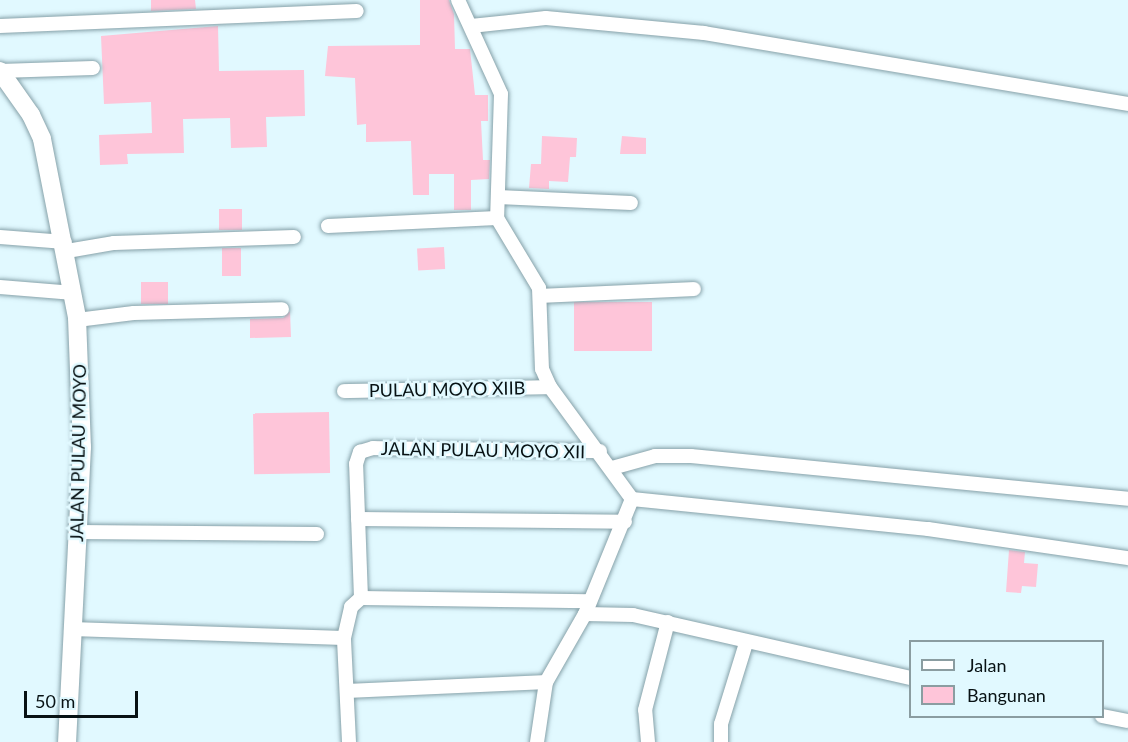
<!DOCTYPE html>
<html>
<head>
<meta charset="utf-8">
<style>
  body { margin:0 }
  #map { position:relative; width:1128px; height:742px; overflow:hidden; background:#e1f9ff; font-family:Lato,sans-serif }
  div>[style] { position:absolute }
  .building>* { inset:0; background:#fec5d9; transform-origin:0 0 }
  .roads { filter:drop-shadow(0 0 2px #86a1a9) drop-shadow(0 0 2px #86a1a9) }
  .minor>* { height:14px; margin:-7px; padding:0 7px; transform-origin:7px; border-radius:7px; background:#fff }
  .tertiary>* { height:18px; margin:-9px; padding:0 9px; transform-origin:9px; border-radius:9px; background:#fff }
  span { translate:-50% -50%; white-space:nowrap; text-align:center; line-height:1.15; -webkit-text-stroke:5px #e1f9ff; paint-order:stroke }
  .street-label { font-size:18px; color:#081214 }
  .legend { position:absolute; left:909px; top:640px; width:195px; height:78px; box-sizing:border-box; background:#e1f9ff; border:2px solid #8a9da1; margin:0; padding:8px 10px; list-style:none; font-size:18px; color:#081214 }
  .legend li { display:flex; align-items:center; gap:12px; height:30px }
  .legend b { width:30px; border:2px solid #8a9da1 }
  .scale { position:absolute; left:24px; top:691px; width:114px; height:27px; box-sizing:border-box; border:3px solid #081214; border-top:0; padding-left:8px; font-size:18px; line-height:21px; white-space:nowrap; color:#081214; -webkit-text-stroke:4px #e1f9ff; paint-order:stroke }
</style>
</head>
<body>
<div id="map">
  <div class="building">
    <div style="clip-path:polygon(151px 0,195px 0,196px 9px,151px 11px)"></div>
    <div style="clip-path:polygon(420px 0,449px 0,454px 14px,455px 49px,470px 49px,475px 95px,488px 95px,488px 121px,481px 121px,483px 160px,490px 160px,489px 179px,471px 180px,471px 210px,454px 210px,454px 174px,429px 174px,429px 195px,413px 195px,411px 141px,366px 142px,366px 124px,357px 125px,355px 78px,325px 76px,328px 46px,420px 45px)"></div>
    <div style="clip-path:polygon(218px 26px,219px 71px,304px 70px,305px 116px,266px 117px,267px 147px,231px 148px,230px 118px,183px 119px,184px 153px,127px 154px,128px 164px,100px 165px,99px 135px,152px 133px,151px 102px,104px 104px,101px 36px)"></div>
    <div style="clip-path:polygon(542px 136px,577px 138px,576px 157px,570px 157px,568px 182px,549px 181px,549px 189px,529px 188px,531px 164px,541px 164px)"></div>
    <div style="clip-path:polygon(622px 136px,646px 138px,646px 154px,620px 154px)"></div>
    <div style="left:219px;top:209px;width:23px;height:21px"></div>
    <div style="left:444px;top:247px;width:22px;height:27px;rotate:87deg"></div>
    <div style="left:222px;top:248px;width:19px;height:28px"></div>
    <div style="left:141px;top:282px;width:27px;height:22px"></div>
    <div style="left:652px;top:302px;width:49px;height:78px;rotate:90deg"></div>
    <div style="clip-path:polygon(290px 311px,291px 337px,250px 338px,250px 319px,283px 318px)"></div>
    <div style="left:329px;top:412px;width:61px;height:76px;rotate:89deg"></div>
    <div style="clip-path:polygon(1009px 550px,1025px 552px,1024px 563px,1038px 564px,1036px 587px,1022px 586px,1021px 593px,1006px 592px)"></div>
  </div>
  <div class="roads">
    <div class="minor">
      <div style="left:458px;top:0;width:103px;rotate:65.4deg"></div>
      <div style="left:501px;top:94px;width:124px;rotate:91.8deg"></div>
      <div style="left:497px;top:218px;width:82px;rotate:59deg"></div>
      <div style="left:539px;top:288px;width:81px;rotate:87.9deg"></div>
      <div style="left:542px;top:369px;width:20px;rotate:66deg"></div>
      <div style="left:550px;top:387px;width:139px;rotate:53.8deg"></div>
      <div style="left:632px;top:499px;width:124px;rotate:112.2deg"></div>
      <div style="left:585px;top:614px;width:78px;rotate:119.8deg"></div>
      <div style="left:546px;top:682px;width:61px;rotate:98.5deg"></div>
      <div style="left:0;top:26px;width:357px;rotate:-2.4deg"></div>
      <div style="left:471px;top:26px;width:75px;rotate:-6.1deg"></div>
      <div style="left:546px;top:18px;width:159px;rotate:5.4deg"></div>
      <div style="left:704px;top:33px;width:430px;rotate:9.5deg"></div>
      <div style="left:0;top:71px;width:93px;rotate:-1.8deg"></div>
      <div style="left:498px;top:197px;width:133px;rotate:2.6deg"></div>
      <div style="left:328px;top:226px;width:169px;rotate:-2.7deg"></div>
      <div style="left:0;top:237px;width:65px;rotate:4.4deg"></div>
      <div style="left:67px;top:251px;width:48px;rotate:-9.7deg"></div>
      <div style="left:114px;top:243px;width:180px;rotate:-1.9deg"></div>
      <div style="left:0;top:287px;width:74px;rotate:4.6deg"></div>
      <div style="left:540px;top:296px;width:154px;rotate:-2.6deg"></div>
      <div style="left:77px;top:320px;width:57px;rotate:-7deg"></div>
      <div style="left:134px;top:313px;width:148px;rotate:-1.5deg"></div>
      <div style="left:344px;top:391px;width:206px;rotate:-1.1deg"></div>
      <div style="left:612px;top:468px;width:45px;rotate:-15.6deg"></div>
      <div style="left:655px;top:456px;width:36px"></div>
      <div style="left:691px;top:456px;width:439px;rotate:5.6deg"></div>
      <div style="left:632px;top:499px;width:298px;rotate:5.8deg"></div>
      <div style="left:928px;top:529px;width:202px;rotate:8.3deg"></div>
      <div style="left:358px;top:519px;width:267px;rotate:0.6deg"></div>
      <div style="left:77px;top:532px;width:240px;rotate:0.5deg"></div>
      <div style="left:361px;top:598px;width:227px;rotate:0.8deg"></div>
      <div style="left:585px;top:614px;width:48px;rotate:1.2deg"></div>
      <div style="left:633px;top:615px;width:284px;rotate:12.8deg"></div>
      <div style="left:71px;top:629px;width:273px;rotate:1.9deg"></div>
      <div style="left:348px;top:691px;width:198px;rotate:-2.6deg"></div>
      <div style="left:1102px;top:716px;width:26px;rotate:11deg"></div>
      <div style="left:349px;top:742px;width:104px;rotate:-92.8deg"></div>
      <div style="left:344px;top:638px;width:32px;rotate:-77deg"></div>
      <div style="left:351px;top:607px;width:13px;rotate:-42deg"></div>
      <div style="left:361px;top:598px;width:134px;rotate:-92.1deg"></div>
      <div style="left:356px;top:464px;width:13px;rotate:-72deg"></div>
      <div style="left:360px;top:452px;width:14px;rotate:-17deg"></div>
      <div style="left:373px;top:448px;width:227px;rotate:0.8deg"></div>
      <div style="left:648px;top:742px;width:32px;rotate:-95deg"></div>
      <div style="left:645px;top:710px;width:91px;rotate:-75.4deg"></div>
      <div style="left:721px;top:742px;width:18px;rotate:-90deg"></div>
      <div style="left:721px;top:724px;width:85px;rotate:-72.8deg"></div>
    </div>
    <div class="tertiary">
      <div style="left:0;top:71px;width:54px;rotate:54.8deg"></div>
      <div style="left:31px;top:115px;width:26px;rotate:65deg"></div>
      <div style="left:42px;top:139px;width:182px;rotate:78.9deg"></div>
      <div style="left:77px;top:318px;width:129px;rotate:87.8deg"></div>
      <div style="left:82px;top:447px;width:295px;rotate:92.9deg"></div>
    </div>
  </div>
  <div class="street-label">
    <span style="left:447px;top:389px;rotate:-1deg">PULAU MOYO XIIB</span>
    <span style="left:483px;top:450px;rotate:1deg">JALAN PULAU MOYO XII</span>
    <span style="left:78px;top:453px;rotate:-89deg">JALAN PULAU MOYO</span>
  </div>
  <ul class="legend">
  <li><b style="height:8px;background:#fff"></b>Jalan</li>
  <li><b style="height:16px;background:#fec5d9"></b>Bangunan</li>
  </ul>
  <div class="scale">50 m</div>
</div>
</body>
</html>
